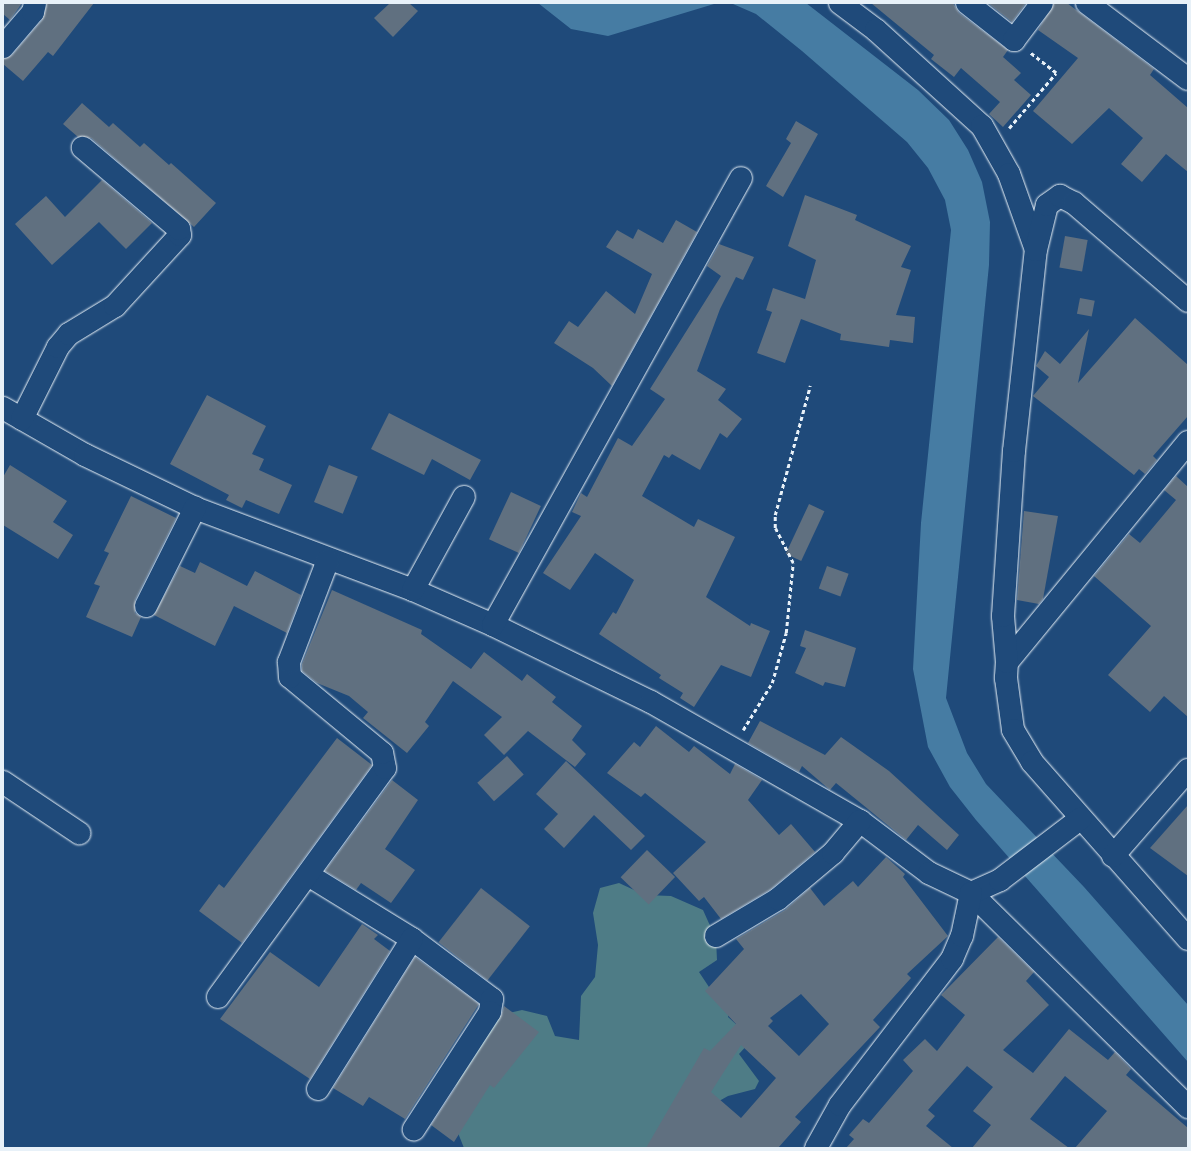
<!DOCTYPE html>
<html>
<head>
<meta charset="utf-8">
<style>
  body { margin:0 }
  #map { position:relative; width:1191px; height:1151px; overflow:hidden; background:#1f4a7a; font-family:Pangolin,sans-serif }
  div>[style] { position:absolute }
  .green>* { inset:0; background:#4e7c86 }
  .water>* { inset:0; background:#467ca3 }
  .building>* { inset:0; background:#607080; transform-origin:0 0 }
  .path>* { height:2.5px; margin-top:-1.25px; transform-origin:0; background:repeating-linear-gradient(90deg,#e8f1f8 0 4px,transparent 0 7px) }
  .roads { filter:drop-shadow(0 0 1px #e8f1f8) drop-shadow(0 0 1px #e8f1f8) }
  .minor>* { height:22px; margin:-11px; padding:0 11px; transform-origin:11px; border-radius:11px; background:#1f4a7a }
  span { translate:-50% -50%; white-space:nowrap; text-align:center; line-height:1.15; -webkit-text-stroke:3px #1f4a7a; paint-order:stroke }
  .frame { position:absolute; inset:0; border:4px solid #e8f1f8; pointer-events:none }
</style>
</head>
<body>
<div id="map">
  <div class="green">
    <div style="clip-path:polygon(619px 883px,645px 895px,671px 896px,703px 910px,716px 939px,717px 960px,699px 972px,709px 987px,732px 999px,728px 1017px,748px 1035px,749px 1043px,739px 1054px,759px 1081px,755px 1089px,728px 1096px,705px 1109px,699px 1148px,464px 1148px,450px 1113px,460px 1070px,500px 1015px,522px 1010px,547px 1016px,555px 1036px,579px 1040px,581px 996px,595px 977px,598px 945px,593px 913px,600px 888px)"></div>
  </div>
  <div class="water">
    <div style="clip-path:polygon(538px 3px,806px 3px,918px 90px,949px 120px,968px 150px,982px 182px,990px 222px,989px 265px,946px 698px,967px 753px,986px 784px,1084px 887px,1188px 1005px,1188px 1062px,976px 820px,950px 787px,928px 747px,913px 669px,921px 523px,951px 230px,945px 200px,928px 168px,907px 142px,802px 51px,756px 14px,733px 4px,714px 4px,608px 36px,571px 29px)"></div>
  </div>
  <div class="building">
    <div style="clip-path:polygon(3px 3px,22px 3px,10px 20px,3px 14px)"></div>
    <div style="clip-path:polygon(47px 3px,94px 3px,53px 56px,48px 52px,23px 81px,3px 64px,3px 59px,12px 55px,42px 20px)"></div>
    <div style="clip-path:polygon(390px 3px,409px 3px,418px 11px,393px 37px,374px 18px)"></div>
    <div style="clip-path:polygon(871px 3px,953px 3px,959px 13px,1008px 50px,1003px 57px,1021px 73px,1014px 80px,1031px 95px,1003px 127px,989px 114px,1000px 102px,961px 68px,954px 77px,931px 59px,934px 55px)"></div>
    <div style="clip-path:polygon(988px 3px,1026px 3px,1012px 22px)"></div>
    <div style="clip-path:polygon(1054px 3px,1067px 3px,1154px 69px,1150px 75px,1188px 108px,1188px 172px,1166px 154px,1142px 182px,1121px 164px,1143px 138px,1109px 108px,1072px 144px,1033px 111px,1078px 58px,1038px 30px)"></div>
    <div style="clip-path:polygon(82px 103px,109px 127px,113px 123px,140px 147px,144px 143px,169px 165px,171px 163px,216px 203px,194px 227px,91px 138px,78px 137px,63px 124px)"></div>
    <div style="clip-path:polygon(796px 121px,818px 134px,783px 197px,766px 186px,791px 143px,786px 139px)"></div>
    <div style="clip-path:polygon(102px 180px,152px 223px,126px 249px,99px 222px,52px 265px,15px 224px,46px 196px,65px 217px)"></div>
    <div style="clip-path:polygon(805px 195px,857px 215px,855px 220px,911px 246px,901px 267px,911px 270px,896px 315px,915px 317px,913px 343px,890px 340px,889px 347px,840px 340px,841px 334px,801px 319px,785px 363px,757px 353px,772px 312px,766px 310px,773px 288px,805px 299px,816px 260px,788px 246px)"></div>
    <div style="clip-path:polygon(676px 220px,697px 232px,612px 386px,593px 368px,554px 343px,569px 321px,578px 327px,606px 291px,635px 314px,652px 274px,606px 247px,617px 230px,633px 239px,638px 229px,663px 243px)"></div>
    <div style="left:1065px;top:236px;width:23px;height:32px;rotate:10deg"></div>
    <div style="clip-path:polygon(719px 244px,754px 257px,743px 280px,736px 277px,720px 309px,697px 371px,726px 389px,718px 400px,742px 419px,727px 438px,720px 433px,700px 470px,672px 454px,669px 458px,664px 455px,642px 496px,694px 527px,698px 519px,735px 537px,706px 597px,750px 626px,751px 623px,770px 631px,751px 677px,721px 665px,694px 707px,680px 698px,683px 693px,659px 678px,661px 675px,599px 634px,613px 612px,616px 614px,634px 580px,595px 553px,570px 590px,543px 573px,581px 516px,572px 512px,581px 493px,587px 497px,618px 438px,632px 446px,665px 399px,650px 389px,721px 276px,707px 266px)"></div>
    <div style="left:1080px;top:298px;width:15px;height:16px;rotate:11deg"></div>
    <div style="clip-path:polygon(1135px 318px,1188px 365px,1188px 416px,1153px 456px,1157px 460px,1145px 474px,1139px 469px,1134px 475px,1033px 396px,1049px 377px,1036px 366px,1045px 351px,1060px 364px,1089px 329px,1078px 383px)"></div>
    <div style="clip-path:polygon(207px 395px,266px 426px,252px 454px,264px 459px,259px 470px,292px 485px,279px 514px,246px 500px,242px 508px,226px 500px,229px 495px,170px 464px)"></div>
    <div style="clip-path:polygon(389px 413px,481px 460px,470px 480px,432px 459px,424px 475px,371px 449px)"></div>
    <div style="clip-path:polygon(10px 465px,67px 501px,53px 522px,73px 535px,58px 559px,3px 525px,3px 477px)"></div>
    <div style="left:329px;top:465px;width:31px;height:40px;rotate:22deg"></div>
    <div style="clip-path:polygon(1176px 476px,1188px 487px,1188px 717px,1164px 696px,1150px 712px,1108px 675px,1151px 626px,1094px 576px,1129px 534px,1140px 543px,1176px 500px,1164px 490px)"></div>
    <div style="left:511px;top:492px;width:33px;height:52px;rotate:25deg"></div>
    <div style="clip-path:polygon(131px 496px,176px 518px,135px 600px,135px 613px,141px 617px,132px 637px,86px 617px,100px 586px,94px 584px,109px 553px,104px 551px)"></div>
    <div style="left:809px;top:504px;width:17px;height:55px;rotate:25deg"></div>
    <div style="clip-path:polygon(1024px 511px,1058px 516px,1043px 599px,1039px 604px,1017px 600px)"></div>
    <div style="clip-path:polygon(200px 562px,247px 586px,255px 571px,301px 595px,287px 633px,234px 606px,215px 646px,154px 615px,180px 566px,195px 573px)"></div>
    <div style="left:827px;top:566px;width:23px;height:24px;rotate:20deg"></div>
    <div style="clip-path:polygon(332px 590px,422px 630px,421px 634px,471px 669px,484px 652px,522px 681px,527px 674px,556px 697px,552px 702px,582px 726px,572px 740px,586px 754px,575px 767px,528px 731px,504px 755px,484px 735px,502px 717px,453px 681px,425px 722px,429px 726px,407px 753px,363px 718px,368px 712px,349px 696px,317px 683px,302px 671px,302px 664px)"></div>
    <div style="clip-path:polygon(805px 630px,856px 648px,845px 687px,825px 682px,823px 686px,795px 673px,806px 648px,800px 646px)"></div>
    <div style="clip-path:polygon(760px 721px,825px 755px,841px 737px,889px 771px,959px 835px,947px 850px,918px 825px,906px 840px,836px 783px,830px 790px,802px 766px,799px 772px,748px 743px)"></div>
    <div style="clip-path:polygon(656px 726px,689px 752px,694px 746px,730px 774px,735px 764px,762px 780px,748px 800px,779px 835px,791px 824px,815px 852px,771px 889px,721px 919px,704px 897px,699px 901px,673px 873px,706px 842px,645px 793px,641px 797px,607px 773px,634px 742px,640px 747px)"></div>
    <div style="clip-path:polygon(337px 738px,372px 765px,242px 943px,199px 911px,219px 884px,224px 888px)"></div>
    <div style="left:507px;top:756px;width:25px;height:40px;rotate:48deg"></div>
    <div style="clip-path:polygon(566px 761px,645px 836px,631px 850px,594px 815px,564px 848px,544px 829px,558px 814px,536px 794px)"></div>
    <div style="clip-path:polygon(392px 780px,418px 800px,385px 849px,415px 870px,391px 903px,361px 883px,356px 890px,325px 871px)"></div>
    <div style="clip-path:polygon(1188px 805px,1188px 876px,1150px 848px)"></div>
    <div style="left:647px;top:850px;width:39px;height:38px;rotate:44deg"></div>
    <div style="clip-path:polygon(evenodd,886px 857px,905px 874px,903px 877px,948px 936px,907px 974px,911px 978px,873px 1020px,880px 1027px,795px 1117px,801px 1122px,778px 1148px,646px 1148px,704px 1048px,710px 1051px,736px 1024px,705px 991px,744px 949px,736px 939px,785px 910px,810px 888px,824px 906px,853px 881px,858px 887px,886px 857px,801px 994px,829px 1024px,799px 1056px,768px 1026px,773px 1021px,770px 1018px,801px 994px,886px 857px,741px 1045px,776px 1078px,741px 1118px,711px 1092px,741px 1045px)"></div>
    <div style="left:481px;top:888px;width:62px;height:69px;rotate:38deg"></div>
    <div style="clip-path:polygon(362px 924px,378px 935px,374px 939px,390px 951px,310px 1079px,220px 1019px,270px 952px,319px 987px)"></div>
    <div style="clip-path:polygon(998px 937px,1034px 972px,1026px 981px,1049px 1005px,1003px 1050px,1033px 1073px,1069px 1029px,1108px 1060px,1115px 1052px,1131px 1069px,1126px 1075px,1188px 1128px,1188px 1148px,1075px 1148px,1107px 1111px,1065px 1076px,1030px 1119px,1069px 1148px,972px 1148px,991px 1125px,973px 1111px,993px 1087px,967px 1066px,928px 1110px,935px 1116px,926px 1126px,953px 1148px,846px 1148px,854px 1139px,849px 1135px,863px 1119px,869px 1123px,913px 1071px,903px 1060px,925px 1039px,937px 1051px,965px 1015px,941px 995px)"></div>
    <div style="clip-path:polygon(415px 957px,479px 1004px,405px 1119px,369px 1097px,363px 1106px,333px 1088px)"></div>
    <div style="clip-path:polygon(504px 1006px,539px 1032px,494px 1088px,490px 1085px,454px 1142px,431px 1125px,500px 1019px)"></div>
  </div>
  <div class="path">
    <div style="left:1009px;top:128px;width:72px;rotate:-49.5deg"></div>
    <div style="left:1056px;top:73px;width:33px;rotate:-142deg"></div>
    <div style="left:743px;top:730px;width:55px;rotate:-58.3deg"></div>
    <div style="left:772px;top:683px;width:52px;rotate:-74.4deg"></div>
    <div style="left:786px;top:633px;width:70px;rotate:-84.3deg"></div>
    <div style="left:793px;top:563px;width:39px;rotate:-117deg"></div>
    <div style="left:775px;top:528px;width:13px;rotate:-90deg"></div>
    <div style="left:775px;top:515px;width:134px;rotate:-74.8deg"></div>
  </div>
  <div class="roads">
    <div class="minor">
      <div style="left:840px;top:3px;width:45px;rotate:36.9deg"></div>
      <div style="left:876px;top:30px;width:143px;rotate:42.2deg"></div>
      <div style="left:982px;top:126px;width:55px;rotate:60.6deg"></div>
      <div style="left:1009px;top:174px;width:77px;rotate:70.4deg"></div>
      <div style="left:967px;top:3px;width:60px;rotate:38.2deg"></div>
      <div style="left:1014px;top:40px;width:46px;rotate:-52.9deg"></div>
      <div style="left:1087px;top:3px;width:126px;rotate:37deg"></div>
      <div style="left:3px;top:47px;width:46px;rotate:-49.4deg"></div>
      <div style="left:33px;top:12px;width:9px;rotate:-77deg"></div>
      <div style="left:3px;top:408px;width:95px;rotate:29.8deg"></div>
      <div style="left:85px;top:455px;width:122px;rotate:25.7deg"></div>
      <div style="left:195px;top:508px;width:233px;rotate:20.6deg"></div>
      <div style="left:413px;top:590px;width:87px;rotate:23.6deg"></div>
      <div style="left:493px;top:625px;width:176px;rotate:26deg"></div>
      <div style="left:651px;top:702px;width:241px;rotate:29.7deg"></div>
      <div style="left:860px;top:821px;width:86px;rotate:37deg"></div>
      <div style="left:929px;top:873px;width:47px;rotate:25.5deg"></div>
      <div style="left:971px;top:893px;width:305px;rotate:44.6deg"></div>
      <div style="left:22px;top:419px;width:80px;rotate:-63.4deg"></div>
      <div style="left:58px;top:347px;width:17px;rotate:-50deg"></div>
      <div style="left:69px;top:334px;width:54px;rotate:-31.3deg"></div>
      <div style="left:115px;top:306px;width:96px;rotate:-47.5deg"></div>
      <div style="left:180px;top:235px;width:6px;rotate:-99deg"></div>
      <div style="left:179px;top:229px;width:126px;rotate:-139.8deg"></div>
      <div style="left:1188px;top:442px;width:285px;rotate:129.4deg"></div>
      <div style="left:1007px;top:662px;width:16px;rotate:94deg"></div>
      <div style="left:1006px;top:678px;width:52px;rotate:82.3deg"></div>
      <div style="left:1013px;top:730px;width:37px;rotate:59deg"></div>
      <div style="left:1032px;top:762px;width:236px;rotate:48.6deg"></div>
      <div style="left:413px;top:590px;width:106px;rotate:-61.3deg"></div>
      <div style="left:146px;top:606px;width:110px;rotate:-63.4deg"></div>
      <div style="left:493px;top:625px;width:511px;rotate:-60.98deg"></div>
      <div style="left:1007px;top:662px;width:46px;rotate:-95deg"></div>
      <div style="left:1003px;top:616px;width:165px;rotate:-86.2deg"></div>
      <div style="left:1014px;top:451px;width:202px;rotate:-83.8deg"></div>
      <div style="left:1036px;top:250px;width:46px;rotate:-76.3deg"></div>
      <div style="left:1047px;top:205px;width:16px;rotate:-35deg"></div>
      <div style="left:1060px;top:196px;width:16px;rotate:27deg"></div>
      <div style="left:1074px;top:203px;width:150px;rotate:40.7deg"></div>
      <div style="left:3px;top:782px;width:92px;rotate:33.9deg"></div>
      <div style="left:1113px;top:856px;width:114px;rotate:-48.9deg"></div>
      <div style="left:308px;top:875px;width:122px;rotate:31.6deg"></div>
      <div style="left:412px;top:939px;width:100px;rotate:36.9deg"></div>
      <div style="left:492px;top:999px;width:13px;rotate:99deg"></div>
      <div style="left:490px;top:1012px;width:140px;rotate:123deg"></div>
      <div style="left:971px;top:893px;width:32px;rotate:-24deg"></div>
      <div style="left:1000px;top:880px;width:101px;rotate:-37.3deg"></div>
      <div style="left:716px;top:936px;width:72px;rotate:-30.8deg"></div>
      <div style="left:778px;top:899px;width:72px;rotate:-39.9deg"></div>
      <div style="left:833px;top:853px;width:42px;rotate:-49.8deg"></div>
      <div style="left:218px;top:997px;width:283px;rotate:-53.9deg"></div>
      <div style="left:385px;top:768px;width:15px;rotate:-101deg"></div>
      <div style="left:382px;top:753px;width:119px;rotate:-140.4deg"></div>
      <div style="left:290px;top:677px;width:15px;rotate:-94deg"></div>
      <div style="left:289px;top:662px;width:109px;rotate:-69.1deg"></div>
      <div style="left:318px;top:1089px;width:177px;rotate:-57.9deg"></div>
      <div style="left:816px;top:1148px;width:49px;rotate:-60.8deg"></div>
      <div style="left:840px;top:1105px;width:184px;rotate:-52.5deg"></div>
      <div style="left:952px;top:959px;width:25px;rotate:-67deg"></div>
      <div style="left:962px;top:936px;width:44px;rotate:-78.2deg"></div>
    </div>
  </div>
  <div class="frame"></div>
</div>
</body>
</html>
